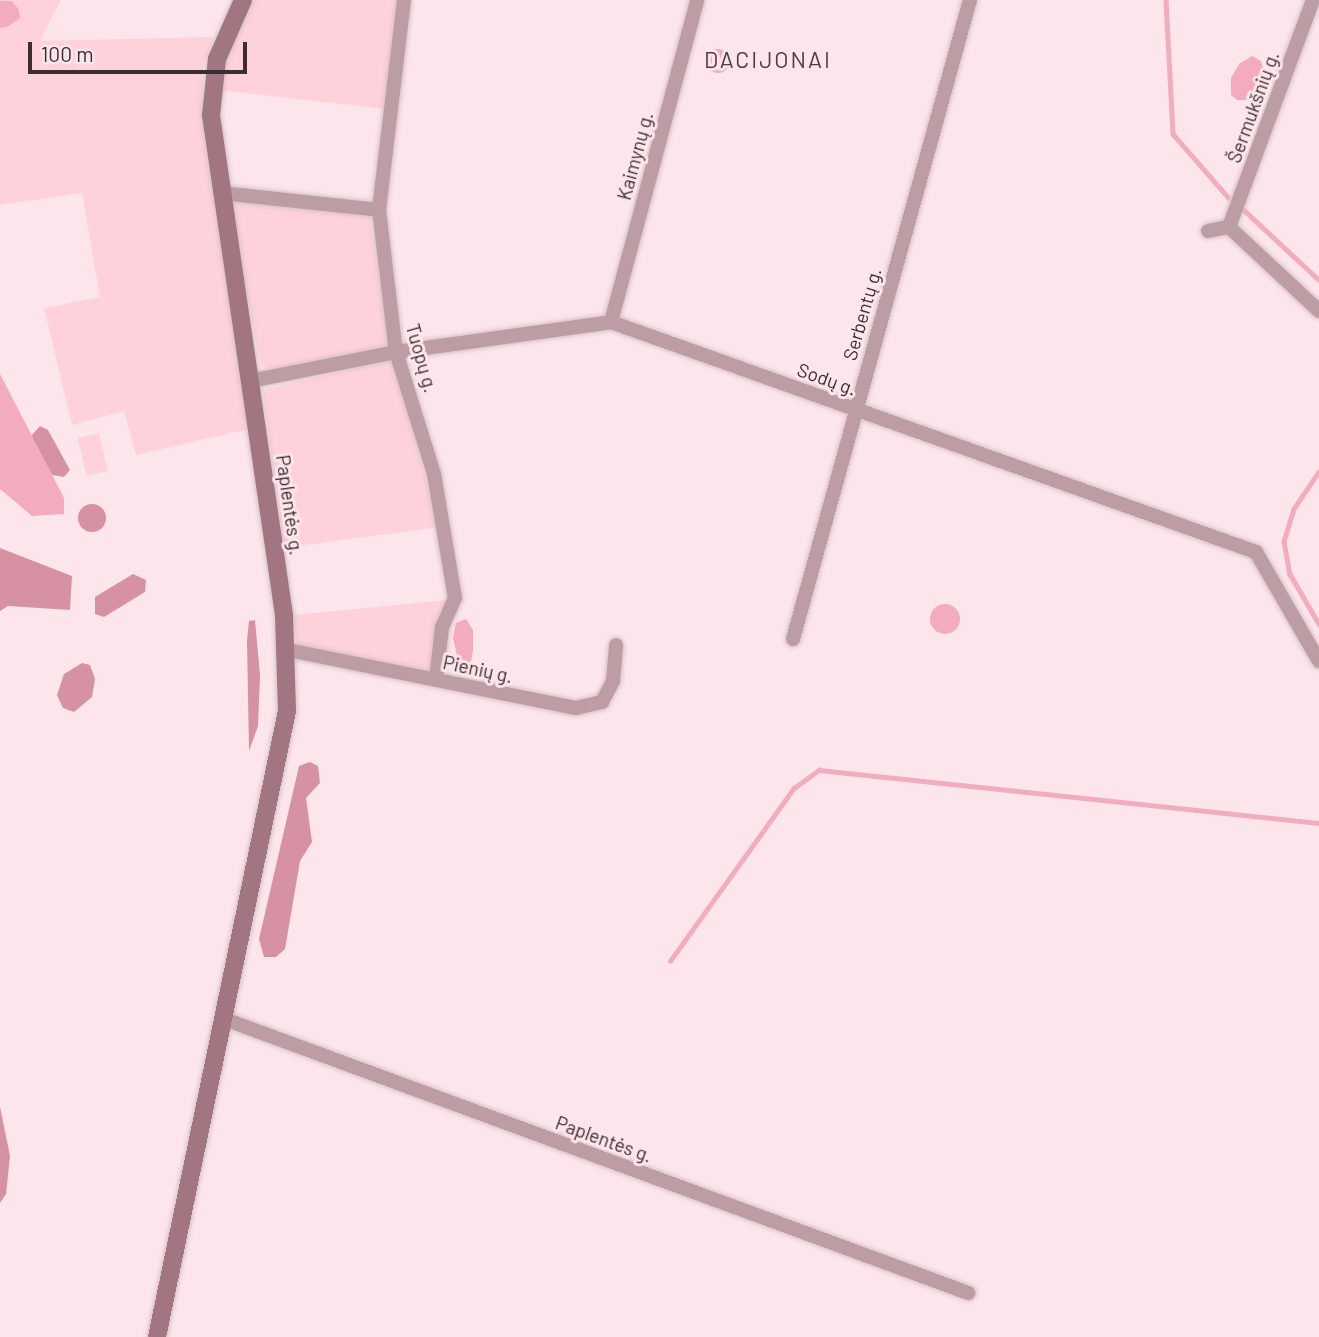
<!DOCTYPE html>
<html>
<head>
<meta charset="utf-8">
<style>
  body { margin:0 }
  #map { position:relative; width:1319px; height:1337px; overflow:hidden; background:#fde6eb; font-family:Barlow,sans-serif }
  div>[style] { position:absolute }
  .green>* { inset:0; background:#ffd1db; transform-origin:0 0 }
  .forest>* { inset:0; background:#d692a3 }
  .round { border-radius:50% }
  .water>* { inset:0; background:#f2acbd }
  .stream>* { height:4.5px; margin:-2.25px; padding:0 2.25px; transform-origin:2.25px; border-radius:2.25px; background:#f2acbd }
  .roads { filter:drop-shadow(0 0 2px #d6c1c6) drop-shadow(0 0 2px #d6c1c6) }
  .minor>* { height:14px; margin:-7px; padding:0 7px; transform-origin:7px; border-radius:7px; background:#bc9da4 }
  .secondary>* { height:18px; margin:-9px; padding:0 9px; transform-origin:9px; border-radius:9px; background:#a27680 }
  span { translate:-50% -50%; white-space:nowrap; text-align:center; line-height:1.15; -webkit-text-stroke:6px #fde6eb; paint-order:stroke }
  .street-label { font-size:19px; color:#392e30 }
  .quarter-label { font-size:23px; color:#533d42; letter-spacing:2px }
  .scale { position:absolute; left:28px; top:42px; width:219px; height:32px; box-sizing:border-box; border:4px solid #392e30; border-top:0; padding-left:9px; font-size:21px; line-height:24px; white-space:nowrap; color:#392e30; -webkit-text-stroke:5px #fde6eb; paint-order:stroke }
</style>
</head>
<body>
<div id="map">
  <div class="green">
    <div style="clip-path:polygon(0 0,61px 0,40px 41px,214px 37px,203px 66px,203px 130px,249px 429px,136px 455px,124px 411px,72px 425px,44px 308px,100px 297px,82px 193px,0 205px)"></div>
    <div style="clip-path:polygon(251px 0,399px 0,385px 109px,218px 90px,224px 59px)"></div>
    <div style="clip-path:polygon(226px 189px,368px 204px,389px 347px,270px 370px,261px 365px)"></div>
    <div style="clip-path:polygon(393px 360px,439px 527px,284px 548px,263px 390px)"></div>
    <div style="left:99px;top:433px;width:39px;height:22px;rotate:77deg"></div>
    <div style="clip-path:polygon(448px 600px,433px 675px,297px 648px,293px 615px)"></div>
  </div>
  <div class="forest">
    <div style="clip-path:polygon(40px 426px,48px 430px,70px 470px,64px 477px,52px 475px,31px 436px)"></div>
    <div class="round" style="left:78px;top:504px;width:28px;height:28px"></div>
    <div style="clip-path:polygon(0 548px,72px 576px,70px 610px,8px 606px,0 611px)"></div>
    <div style="clip-path:polygon(133px 574px,146px 580px,145px 592px,104px 617px,95px 614px,95px 597px)"></div>
    <div style="clip-path:polygon(255px 620px,260px 675px,258px 726px,249px 751px,247px 640px,249px 621px)"></div>
    <div style="clip-path:polygon(82px 663px,90px 665px,95px 679px,92px 697px,74px 712px,63px 708px,57px 695px,64px 674px)"></div>
    <div style="clip-path:polygon(310px 762px,318px 766px,320px 783px,306px 798px,312px 842px,300px 861px,285px 949px,276px 957px,264px 957px,259px 939px,299px 766px)"></div>
    <div style="clip-path:polygon(0 1107px,10px 1156px,6px 1194px,0 1203px)"></div>
  </div>
  <div class="water">
    <div style="clip-path:polygon(0 1px,12px 1px,19px 10px,20px 18px,7px 27px,0 28px)"></div>
    <div class="round" style="left:706px;top:49px;width:24px;height:24px"></div>
    <div style="clip-path:polygon(1252px 56px,1261px 61px,1266px 78px,1255px 100px,1237px 100px,1231px 95px,1231px 78px,1239px 64px)"></div>
    <div style="clip-path:polygon(0 374px,64px 498px,64px 514px,32px 516px,0 489px)"></div>
    <div class="round" style="left:930px;top:604px;width:30px;height:30px"></div>
    <div style="clip-path:polygon(466px 619px,473px 630px,473px 650px,471px 662px,460px 668px,453px 638px,456px 623px)"></div>
  </div>
  <div class="stream">
    <div style="left:1166px;top:0;width:134px;rotate:87deg"></div>
    <div style="left:1173px;top:134px;width:84px;rotate:48.9deg"></div>
    <div style="left:1244px;top:210px;width:103px;rotate:43deg"></div>
    <div style="left:1319px;top:472px;width:45px;rotate:124deg"></div>
    <div style="left:1294px;top:509px;width:34px;rotate:107deg"></div>
    <div style="left:1284px;top:541px;width:34px;rotate:80deg"></div>
    <div style="left:1290px;top:574px;width:58px;rotate:59.9deg"></div>
    <div style="left:670px;top:961px;width:213px;rotate:-54.4deg"></div>
    <div style="left:794px;top:788px;width:31px;rotate:-36deg"></div>
    <div style="left:819px;top:770px;width:503px;rotate:6.05deg"></div>
  </div>
  <div class="roads">
    <div class="minor">
      <div style="left:404px;top:0;width:211px;rotate:96.8deg"></div>
      <div style="left:379px;top:210px;width:143px;rotate:83.2deg"></div>
      <div style="left:396px;top:352px;width:128px;rotate:72.7deg"></div>
      <div style="left:434px;top:474px;width:126px;rotate:80.4deg"></div>
      <div style="left:455px;top:598px;width:32px;rotate:114deg"></div>
      <div style="left:442px;top:627px;width:53px;rotate:96.5deg"></div>
      <div style="left:221px;top:193px;width:159px;rotate:6.1deg"></div>
      <div style="left:1229px;top:227px;width:123px;rotate:43deg"></div>
      <div style="left:1208px;top:231px;width:21px;rotate:-11deg"></div>
      <div style="left:1229px;top:227px;width:242px;rotate:-69.7deg"></div>
      <div style="left:611px;top:322px;width:333px;rotate:-75deg"></div>
      <div style="left:250px;top:381px;width:149px;rotate:-11.2deg"></div>
      <div style="left:396px;top:352px;width:217px;rotate:-7.9deg"></div>
      <div style="left:611px;top:322px;width:685px;rotate:19.63deg"></div>
      <div style="left:1256px;top:552px;width:126px;rotate:60deg"></div>
      <div style="left:793px;top:639px;width:663px;rotate:-74.52deg"></div>
      <div style="left:288px;top:650px;width:294px;rotate:11.4deg"></div>
      <div style="left:576px;top:708px;width:27px;rotate:-13deg"></div>
      <div style="left:602px;top:702px;width:24px;rotate:-62deg"></div>
      <div style="left:613px;top:681px;width:36px;rotate:-85deg"></div>
      <div style="left:227px;top:1020px;width:790px;rotate:20.22deg"></div>
    </div>
    <div class="secondary">
      <div style="left:157px;top:1337px;width:639px;rotate:-78.27deg"></div>
      <div style="left:287px;top:711px;width:96px;rotate:-91.8deg"></div>
      <div style="left:284px;top:615px;width:505px;rotate:-98.31deg"></div>
      <div style="left:211px;top:115px;width:56px;rotate:-83.9deg"></div>
      <div style="left:217px;top:59px;width:64px;rotate:-66.2deg"></div>
    </div>
  </div>
  <div class="street-label">
    <span style="left:1253px;top:107px;rotate:-70deg">Šermukšnių g.</span>
    <span style="left:635px;top:156px;rotate:-75deg">Kaimynų g.</span>
    <span style="left:862px;top:314px;rotate:-74deg">Serbentų g.</span>
    <span style="left:422px;top:358px;rotate:74deg">Tuopų g.</span>
    <span style="left:827px;top:379px;rotate:20deg">Sodų g.</span>
    <span style="left:290px;top:505px;rotate:82deg">Paplentės g.</span>
    <span style="left:478px;top:669px;rotate:12deg">Pienių g.</span>
    <span style="left:604px;top:1139px;rotate:20deg">Paplentės g.</span>
  </div>
  <div class="quarter-label">
    <span style="left:768px;top:59px">DACIJONAI</span>
  </div>
  <div class="scale">100 m</div>
</div>
</body>
</html>
